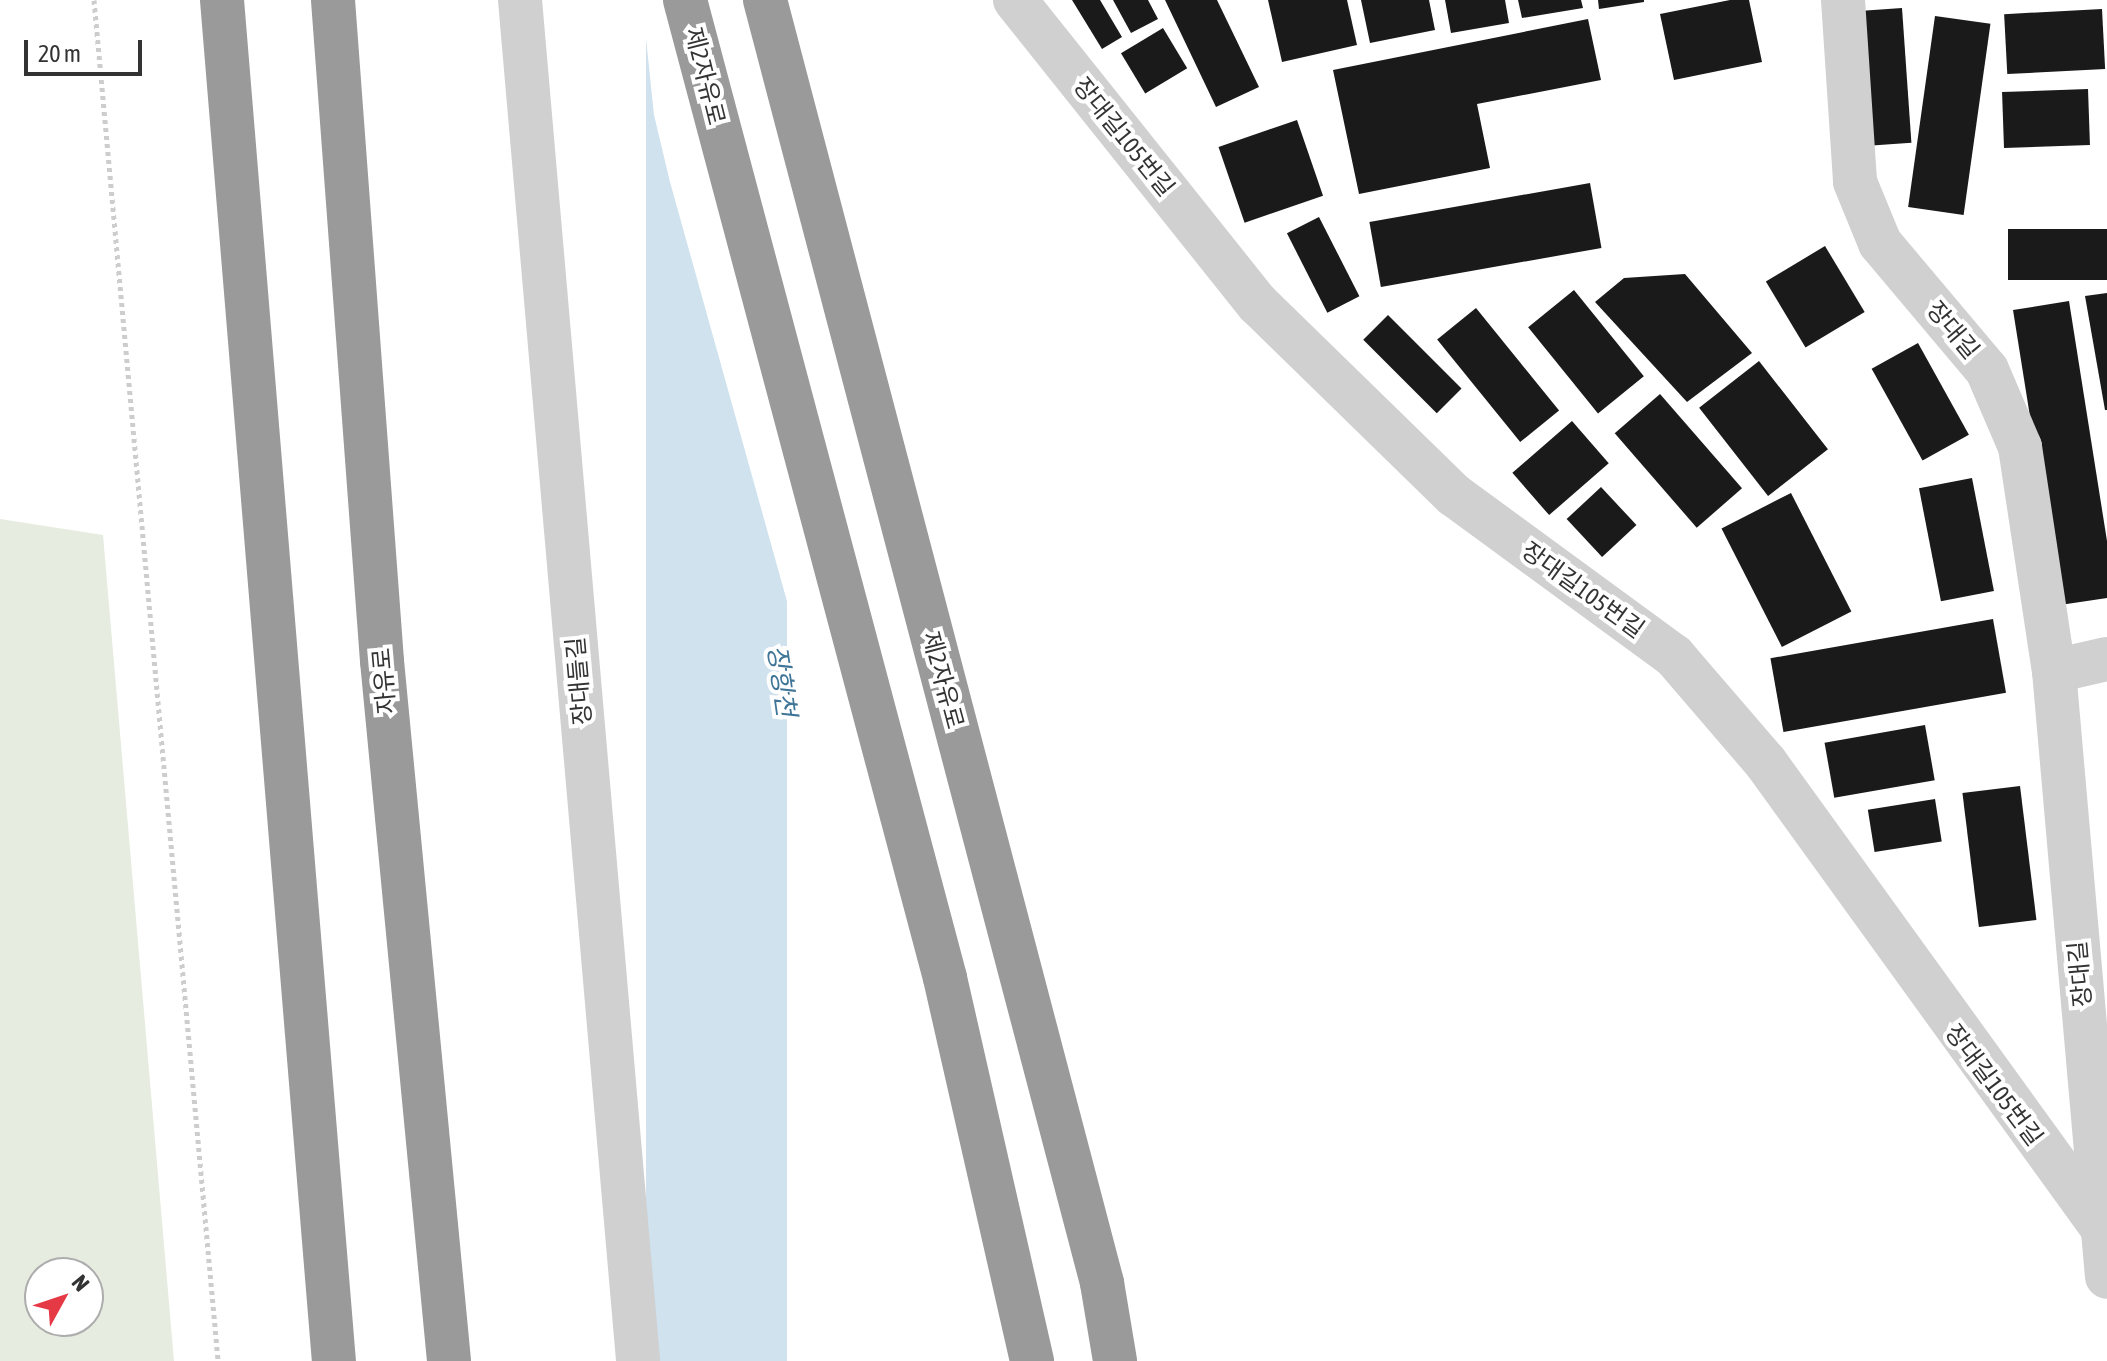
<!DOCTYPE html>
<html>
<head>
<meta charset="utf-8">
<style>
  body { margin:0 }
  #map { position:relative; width:2107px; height:1361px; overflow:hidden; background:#fff; font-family:"Asap Condensed","Noto Sans KR",sans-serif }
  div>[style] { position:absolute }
  .green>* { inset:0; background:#e6ecdf }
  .water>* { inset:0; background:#cfe2ee; transform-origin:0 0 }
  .pier>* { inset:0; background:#fff }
  .building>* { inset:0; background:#1a1a1a; transform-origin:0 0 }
  .path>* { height:5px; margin-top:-2.5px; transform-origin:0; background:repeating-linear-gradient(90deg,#cdcdcd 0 4px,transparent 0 8px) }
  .minor>* { height:44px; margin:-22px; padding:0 22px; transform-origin:22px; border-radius:22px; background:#d0d0d0 }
  .highway>* { height:44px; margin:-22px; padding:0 22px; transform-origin:22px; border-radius:22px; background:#9a9a9a }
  span { translate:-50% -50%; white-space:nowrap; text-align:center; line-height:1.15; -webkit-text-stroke:8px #fff; paint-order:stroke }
  .street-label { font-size:24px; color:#333 }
  .water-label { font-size:26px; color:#3f7597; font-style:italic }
  .north { position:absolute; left:24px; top:1257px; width:80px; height:80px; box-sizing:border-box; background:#fff; border:2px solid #adadad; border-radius:50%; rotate:50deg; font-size:22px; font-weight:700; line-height:32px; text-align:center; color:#333 }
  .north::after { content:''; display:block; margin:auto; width:28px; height:36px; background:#e63946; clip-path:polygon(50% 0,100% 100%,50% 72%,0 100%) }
  .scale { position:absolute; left:24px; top:40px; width:118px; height:36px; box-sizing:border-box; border:4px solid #333; border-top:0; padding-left:10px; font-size:24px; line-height:28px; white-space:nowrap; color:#333; -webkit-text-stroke:6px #fff; paint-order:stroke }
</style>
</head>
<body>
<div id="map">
  <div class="green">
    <div style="clip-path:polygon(evenodd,0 519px,103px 535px,174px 1361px,0 1361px,0 519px,40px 1273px,88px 1273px,88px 1321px,40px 1321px,40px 1273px)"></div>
  </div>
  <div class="water">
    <div style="left:646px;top:0;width:141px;height:1368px"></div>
  </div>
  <div class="pier">
    <div style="clip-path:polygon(642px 0,791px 0,881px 938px,670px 182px,654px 115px)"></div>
  </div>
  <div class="building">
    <div style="clip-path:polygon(1072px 0,1100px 0,1122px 37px,1102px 49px)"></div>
    <div style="clip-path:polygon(1113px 0,1148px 0,1158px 19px,1131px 33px)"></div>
    <div style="clip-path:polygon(1165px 0,1217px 0,1259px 87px,1216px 107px)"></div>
    <div style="clip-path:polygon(1268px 0,1347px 0,1357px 45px,1282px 62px)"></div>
    <div style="clip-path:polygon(1361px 0,1429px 0,1435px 30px,1370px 43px)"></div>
    <div style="clip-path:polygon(1445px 0,1505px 0,1509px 23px,1451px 33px)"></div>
    <div style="clip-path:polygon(1518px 0,1581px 0,1583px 8px,1522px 18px)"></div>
    <div style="clip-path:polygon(1598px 0,1644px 0,1644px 2px,1599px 9px)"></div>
    <div style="clip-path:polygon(1730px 0,1749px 0,1762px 62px,1674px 80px,1660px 14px)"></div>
    <div style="left:1902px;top:8px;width:135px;height:43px;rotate:86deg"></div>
    <div style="left:2102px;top:9px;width:60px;height:98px;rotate:87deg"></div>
    <div style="left:1935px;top:16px;width:56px;height:193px;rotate:8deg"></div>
    <div style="clip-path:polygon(1588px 19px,1601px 80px,1477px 104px,1490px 168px,1359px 194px,1333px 70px)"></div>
    <div style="left:1163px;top:28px;width:47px;height:49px;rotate:59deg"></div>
    <div style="left:2088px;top:89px;width:56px;height:86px;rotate:88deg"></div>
    <div style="left:1297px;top:120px;width:80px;height:83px;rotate:71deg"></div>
    <div style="left:1590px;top:183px;width:66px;height:224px;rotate:80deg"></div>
    <div style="left:1319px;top:217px;width:89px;height:36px;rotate:63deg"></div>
    <div style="left:2107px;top:229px;width:51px;height:99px;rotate:90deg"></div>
    <div style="left:1825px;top:246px;width:77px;height:69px;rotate:59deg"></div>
    <div style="clip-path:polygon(1685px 274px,1752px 353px,1687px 402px,1595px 302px,1624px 278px)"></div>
    <div style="left:1574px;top:290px;width:111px;height:59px;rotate:51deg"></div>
    <div style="clip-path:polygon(2107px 293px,2107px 410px,2105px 410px,2085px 296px)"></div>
    <div style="clip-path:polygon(2069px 301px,2107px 541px,2107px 598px,2060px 605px,2013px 310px)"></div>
    <div style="left:1476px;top:308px;width:132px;height:50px;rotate:51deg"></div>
    <div style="left:1388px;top:315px;width:104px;height:35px;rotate:45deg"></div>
    <div style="left:1918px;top:343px;width:105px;height:53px;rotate:61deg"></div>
    <div style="left:1759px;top:361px;width:112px;height:76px;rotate:52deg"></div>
    <div style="left:1660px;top:394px;width:125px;height:60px;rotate:49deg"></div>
    <div style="left:1572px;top:421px;width:56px;height:79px;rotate:49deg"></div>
    <div style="left:1972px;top:478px;width:115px;height:54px;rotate:79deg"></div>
    <div style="left:1601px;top:487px;width:52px;height:47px;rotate:47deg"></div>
    <div style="left:1791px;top:493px;width:133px;height:78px;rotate:63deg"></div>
    <div style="left:1993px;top:619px;width:75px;height:226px;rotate:80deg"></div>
    <div style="left:1925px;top:725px;width:56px;height:102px;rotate:80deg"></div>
    <div style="left:2020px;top:786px;width:135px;height:58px;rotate:83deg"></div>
    <div style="left:1935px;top:799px;width:43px;height:68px;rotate:81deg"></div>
  </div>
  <div class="path">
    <div style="left:94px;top:0;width:1367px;rotate:84.79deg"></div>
  </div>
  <div class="minor">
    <div style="left:520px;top:0;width:1366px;rotate:85.04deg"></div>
    <div style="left:1015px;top:0;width:389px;rotate:51.4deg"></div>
    <div style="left:1258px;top:304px;width:274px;rotate:44.3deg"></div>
    <div style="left:1454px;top:495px;width:273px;rotate:36.2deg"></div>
    <div style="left:1674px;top:656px;width:141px;rotate:49.3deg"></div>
    <div style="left:1766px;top:763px;width:570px;rotate:54.14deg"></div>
    <div style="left:1843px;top:0;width:182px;rotate:86.2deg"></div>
    <div style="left:1855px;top:182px;width:66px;rotate:67.7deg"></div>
    <div style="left:1880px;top:243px;width:166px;rotate:49.9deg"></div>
    <div style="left:1987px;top:370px;width:84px;rotate:66.8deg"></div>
    <div style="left:2020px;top:447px;width:227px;rotate:81.4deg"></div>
    <div style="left:2054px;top:671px;width:608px;rotate:85deg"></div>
    <div style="left:2054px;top:671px;width:54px;rotate:-12.8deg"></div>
  </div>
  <div class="highway">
    <div style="left:222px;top:0;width:1366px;rotate:85.3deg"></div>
    <div style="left:333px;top:0;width:663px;rotate:85.76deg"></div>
    <div style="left:382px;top:661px;width:703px;rotate:84.53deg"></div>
    <div style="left:685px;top:0;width:1012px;rotate:75.11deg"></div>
    <div style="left:945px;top:978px;width:393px;rotate:77.2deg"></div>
    <div style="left:765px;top:0;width:1327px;rotate:75.28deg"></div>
    <div style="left:1102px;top:1283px;width:79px;rotate:80.5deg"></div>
  </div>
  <div class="street-label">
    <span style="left:705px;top:76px;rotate:76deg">제2자유로</span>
    <span style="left:1124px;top:137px;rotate:51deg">장대길105번길</span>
    <span style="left:1953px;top:330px;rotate:50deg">장대길</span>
    <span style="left:1583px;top:590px;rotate:36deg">장대길105번길</span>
    <span style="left:943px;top:680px;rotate:75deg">제2자유로</span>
    <span style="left:384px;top:681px;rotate:-95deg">자유로</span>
    <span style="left:579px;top:681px;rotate:-95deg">장대들길</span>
    <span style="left:2080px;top:974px;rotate:-95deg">장대길</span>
    <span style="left:1994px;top:1085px;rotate:53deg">장대길105번길</span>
  </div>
  <div class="water-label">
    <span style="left:781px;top:681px;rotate:82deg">장항천</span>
  </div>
  <div class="north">N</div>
  <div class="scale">20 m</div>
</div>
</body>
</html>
